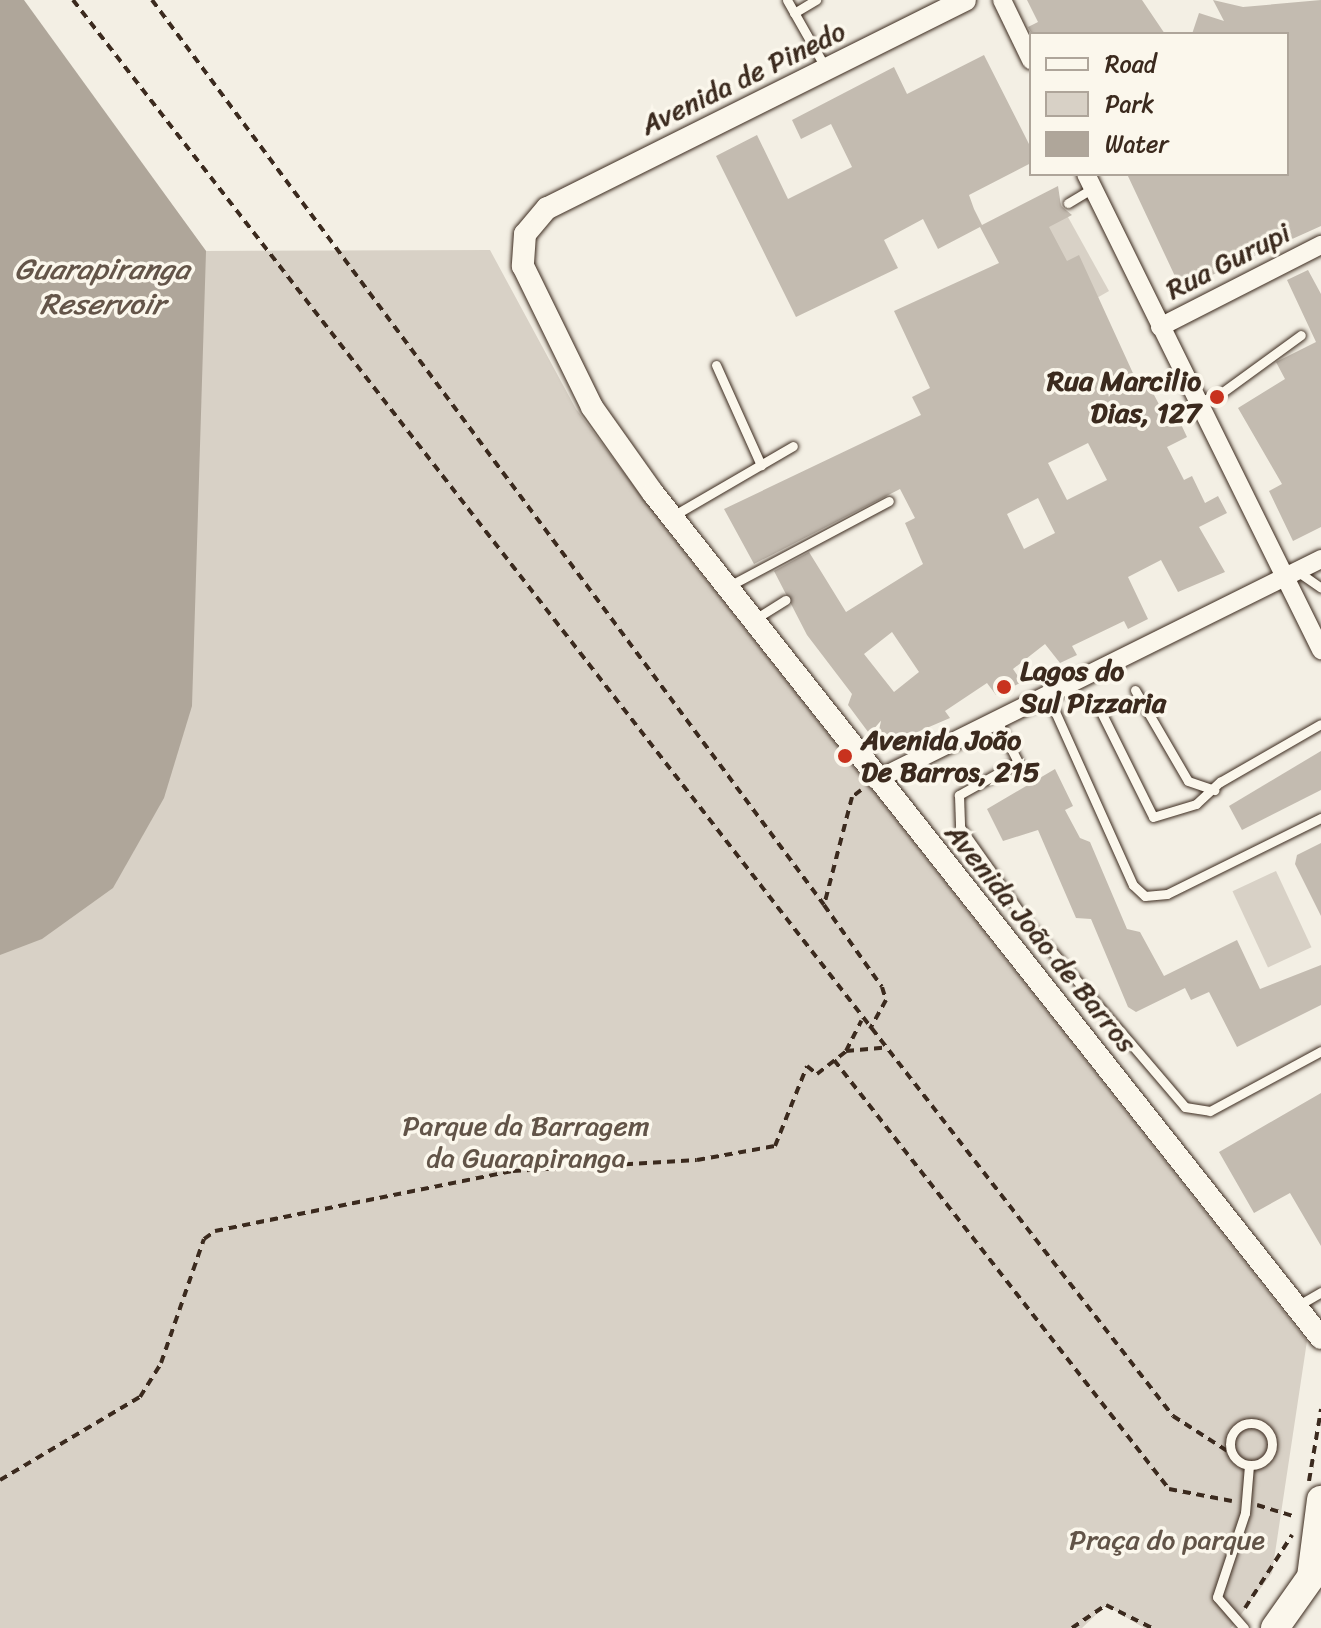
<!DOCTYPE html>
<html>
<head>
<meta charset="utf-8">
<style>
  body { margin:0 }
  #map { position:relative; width:1321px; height:1628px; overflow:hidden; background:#f3efe4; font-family:Sriracha,sans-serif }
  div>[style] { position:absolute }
  .green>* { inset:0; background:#d8d1c6; transform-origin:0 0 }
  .water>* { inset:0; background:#afa69a }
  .building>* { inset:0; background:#c3bbb0 }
  .path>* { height:4px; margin-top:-2px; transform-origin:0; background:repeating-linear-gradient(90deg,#3b2a1e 0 8px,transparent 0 14px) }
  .roads { filter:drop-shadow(0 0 2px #3b2a1e) drop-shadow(0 0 2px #3b2a1e) }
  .service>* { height:9px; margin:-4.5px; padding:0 4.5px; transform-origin:4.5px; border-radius:4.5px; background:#fbf7ec }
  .service>.ring { margin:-4.5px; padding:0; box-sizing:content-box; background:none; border:9px solid #fbf7ec; border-radius:50% }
  .minor>* { height:18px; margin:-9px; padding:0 9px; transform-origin:9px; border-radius:9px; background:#fbf7ec }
  .tertiary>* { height:22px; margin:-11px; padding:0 11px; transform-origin:11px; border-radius:11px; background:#fbf7ec }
  .primary>* { height:28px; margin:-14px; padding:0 14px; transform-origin:14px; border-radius:14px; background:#fbf7ec }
  .dots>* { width:22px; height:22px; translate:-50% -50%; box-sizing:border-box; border:4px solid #fbf7ec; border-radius:50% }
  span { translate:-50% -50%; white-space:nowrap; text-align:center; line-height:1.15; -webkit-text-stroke:7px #fbf7ec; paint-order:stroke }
  .street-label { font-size:28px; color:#3b2a1e }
  .poi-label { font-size:28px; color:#3b2a1e; font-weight:700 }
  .right { translate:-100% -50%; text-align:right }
  .left { translate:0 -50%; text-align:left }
  .park-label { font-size:28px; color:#625448 }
  .water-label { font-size:30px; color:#645549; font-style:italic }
  .legend { position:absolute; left:1029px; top:32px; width:260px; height:144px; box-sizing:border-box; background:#fbf7ec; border:2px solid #aea59a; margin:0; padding:10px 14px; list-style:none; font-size:24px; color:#3b2a1e }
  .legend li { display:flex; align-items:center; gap:16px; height:40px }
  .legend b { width:40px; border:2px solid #aea59a }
</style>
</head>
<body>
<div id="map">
  <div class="green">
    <div style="clip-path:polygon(142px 164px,206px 251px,490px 250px,576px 409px,666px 529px,1307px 1341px,1272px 1573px,1231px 1628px,1144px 1628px,1106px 1605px,1082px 1628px,0 1628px,0 451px)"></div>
    <div style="clip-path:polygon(1053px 190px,1109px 291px,1088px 303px,1018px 210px)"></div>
    <div style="left:1276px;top:871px;width:84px;height:48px;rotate:65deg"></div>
  </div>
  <div class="water">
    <div style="clip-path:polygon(0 0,24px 0,206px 251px,192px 706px,164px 798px,113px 888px,42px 939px,0 955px)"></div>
  </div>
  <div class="building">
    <div style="clip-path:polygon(1027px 0,1142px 0,1165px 34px,1032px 34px,1028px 27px,1038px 22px)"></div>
    <div style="clip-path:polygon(1213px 0,1243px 7px,1321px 0,1321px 226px,1181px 289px,1127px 174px,1287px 174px,1287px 34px,1192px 34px,1199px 13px,1224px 21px)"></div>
    <div style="clip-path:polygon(evenodd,984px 55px,1031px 148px,1031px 163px,969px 195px,974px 209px,982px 225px,1058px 186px,1061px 206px,1072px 215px,1049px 227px,1067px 261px,1079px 255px,1137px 382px,1145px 378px,1170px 425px,1179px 420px,1187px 437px,1167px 447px,1184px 480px,1192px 476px,1205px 503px,1218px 496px,1227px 513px,1199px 527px,1225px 572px,1178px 592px,1161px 560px,1128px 577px,1148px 619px,1128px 629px,1124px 621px,1072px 646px,1077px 655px,1060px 663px,1045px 644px,1013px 669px,1022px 682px,996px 695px,987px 683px,945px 711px,950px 718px,880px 748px,848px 705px,852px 694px,807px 635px,774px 571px,809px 552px,846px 612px,923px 564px,905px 523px,915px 518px,900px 489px,754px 564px,724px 509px,921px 415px,912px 397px,930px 388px,894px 311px,999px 263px,980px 227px,938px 249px,923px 219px,884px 240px,898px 268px,796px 317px,716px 156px,757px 135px,788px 199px,852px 167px,831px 124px,801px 139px,792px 120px,894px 67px,907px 94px,984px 55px,1088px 443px,1107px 480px,1067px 500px,1048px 463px,1088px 443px,984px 55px,1038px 498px,1055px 533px,1024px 549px,1007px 514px,1038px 498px,984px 55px,892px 632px,919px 672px,894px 692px,864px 654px,892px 632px)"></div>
    <div style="clip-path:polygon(1308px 270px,1321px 294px,1321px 527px,1293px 541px,1269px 491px,1282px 484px,1238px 408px,1285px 379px,1276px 362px,1316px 342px,1287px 280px)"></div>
    <div style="clip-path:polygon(1321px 751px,1321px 790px,1242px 830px,1229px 806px)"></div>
    <div style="clip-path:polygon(1055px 769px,1073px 806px,1065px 810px,1080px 838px,1090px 842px,1127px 929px,1140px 932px,1164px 976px,1237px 940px,1260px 989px,1321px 965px,1321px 1005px,1237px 1047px,1209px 992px,1191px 1000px,1185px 988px,1136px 1012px,1128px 1007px,1091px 919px,1076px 918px,1038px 830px,1003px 841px,987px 809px)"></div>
    <div style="clip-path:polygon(1321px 843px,1321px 916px,1295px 864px,1297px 855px)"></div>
    <div style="clip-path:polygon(1321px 1093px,1321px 1246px,1290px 1193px,1254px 1213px,1219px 1152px)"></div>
  </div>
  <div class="path">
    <div style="left:73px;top:0;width:1793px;rotate:52.16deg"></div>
    <div style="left:1173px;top:1416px;width:70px;rotate:32.8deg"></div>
    <div style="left:152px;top:0;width:1127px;rotate:53.4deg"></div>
    <div style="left:861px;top:790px;width:11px;rotate:142deg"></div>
    <div style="left:852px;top:797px;width:112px;rotate:104.5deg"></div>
    <div style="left:824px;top:905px;width:100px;rotate:54.7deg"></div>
    <div style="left:882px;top:987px;width:14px;rotate:73deg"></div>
    <div style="left:886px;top:1000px;width:33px;rotate:119deg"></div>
    <div style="left:846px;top:1051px;width:37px;rotate:-5deg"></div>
    <div style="left:834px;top:1060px;width:544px;rotate:52.01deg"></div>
    <div style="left:1169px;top:1489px;width:64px;rotate:10.8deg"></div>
    <div style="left:0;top:1480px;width:163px;rotate:-30.7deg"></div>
    <div style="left:140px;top:1397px;width:40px;rotate:-58deg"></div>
    <div style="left:161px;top:1363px;width:131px;rotate:-70.9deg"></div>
    <div style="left:204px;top:1239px;width:14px;rotate:-36deg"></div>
    <div style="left:215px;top:1231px;width:304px;rotate:-11.4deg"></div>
    <div style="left:513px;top:1171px;width:184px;rotate:-3.4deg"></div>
    <div style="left:697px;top:1160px;width:79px;rotate:-10.2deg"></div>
    <div style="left:775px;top:1146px;width:86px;rotate:-68.2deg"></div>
    <div style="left:807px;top:1066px;width:13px;rotate:39deg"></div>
    <div style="left:817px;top:1074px;width:37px;rotate:-38deg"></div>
    <div style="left:846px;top:1051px;width:34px;rotate:-63deg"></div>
    <div style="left:1309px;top:1481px;width:73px;rotate:-80.5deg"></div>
    <div style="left:1257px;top:1505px;width:39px;rotate:17deg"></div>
    <div style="left:1245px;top:1608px;width:87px;rotate:-57.2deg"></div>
    <div style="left:1072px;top:1628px;width:41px;rotate:-34.1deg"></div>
    <div style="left:1106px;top:1605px;width:51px;rotate:26.6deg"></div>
  </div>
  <div class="roads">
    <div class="service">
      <div style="left:787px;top:0;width:77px;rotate:60.4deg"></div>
      <div style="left:794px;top:13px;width:26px;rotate:-31deg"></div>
      <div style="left:1068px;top:203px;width:29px;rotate:-31deg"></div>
      <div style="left:716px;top:365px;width:110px;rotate:65.8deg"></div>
      <div style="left:1197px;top:402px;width:24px;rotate:-19deg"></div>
      <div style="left:1220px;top:394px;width:100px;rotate:-36.1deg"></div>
      <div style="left:671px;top:517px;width:141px;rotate:-30.2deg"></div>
      <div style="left:1297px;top:571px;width:29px;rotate:35deg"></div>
      <div style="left:729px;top:586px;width:181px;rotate:-28deg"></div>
      <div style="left:755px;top:619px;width:36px;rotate:-32deg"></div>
      <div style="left:1135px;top:690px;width:105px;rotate:59.8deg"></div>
      <div style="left:1188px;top:781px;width:28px;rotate:19deg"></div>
      <div style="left:1048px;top:696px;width:207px;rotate:65.8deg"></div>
      <div style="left:1133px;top:885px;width:16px;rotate:43deg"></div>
      <div style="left:1145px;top:896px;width:22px;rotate:-5deg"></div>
      <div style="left:1167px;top:894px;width:172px;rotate:-26.3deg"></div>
      <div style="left:1100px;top:710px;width:119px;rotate:63.6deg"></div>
      <div style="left:1153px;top:817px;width:45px;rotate:-16.8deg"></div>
      <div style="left:1196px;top:804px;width:33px;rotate:-43deg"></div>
      <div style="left:1220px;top:782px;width:116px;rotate:-29.9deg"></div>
      <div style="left:997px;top:721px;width:46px;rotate:62.9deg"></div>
      <div style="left:1018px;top:762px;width:68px;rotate:150.8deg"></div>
      <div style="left:959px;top:795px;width:32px;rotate:88deg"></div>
      <div style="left:960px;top:827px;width:116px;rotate:54.8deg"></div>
      <div style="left:1027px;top:922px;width:243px;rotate:49.5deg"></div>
      <div style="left:1185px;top:1107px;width:25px;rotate:9deg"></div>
      <div style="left:1210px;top:1111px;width:126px;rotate:-28.4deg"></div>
      <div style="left:1297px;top:1306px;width:28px;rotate:-30deg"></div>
      <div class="ring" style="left:1230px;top:1423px;width:33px;height:33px"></div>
      <div style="left:1244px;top:1628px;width:41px;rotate:-131.1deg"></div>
      <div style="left:1217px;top:1597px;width:89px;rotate:-71.6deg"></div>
      <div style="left:1245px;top:1513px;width:48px;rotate:-85.2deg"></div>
    </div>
    <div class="minor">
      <div style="left:1002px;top:0;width:67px;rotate:64.2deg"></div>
      <div style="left:1086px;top:174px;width:531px;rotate:63.72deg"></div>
      <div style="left:1160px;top:327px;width:181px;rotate:-27deg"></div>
      <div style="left:876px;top:780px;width:497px;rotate:-26.4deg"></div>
    </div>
    <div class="tertiary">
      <div style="left:965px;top:0;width:467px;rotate:153.5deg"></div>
      <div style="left:547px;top:208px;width:34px;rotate:130deg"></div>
      <div style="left:525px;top:234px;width:32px;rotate:94deg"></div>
      <div style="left:523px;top:266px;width:157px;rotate:63.9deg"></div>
      <div style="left:592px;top:407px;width:105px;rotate:54.7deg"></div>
      <div style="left:653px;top:493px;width:1077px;rotate:51.67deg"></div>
    </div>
    <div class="primary">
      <div style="left:1311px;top:1577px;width:78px;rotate:-82.6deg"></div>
      <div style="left:1275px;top:1628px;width:80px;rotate:-54.7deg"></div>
    </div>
  </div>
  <div class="dots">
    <div style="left:1217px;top:397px;background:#c8321e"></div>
    <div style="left:1004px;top:687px;background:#c8321e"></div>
    <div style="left:845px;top:756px;background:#c8321e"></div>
  </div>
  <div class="street-label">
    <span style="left:743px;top:78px;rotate:-26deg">Avenida de Pinedo</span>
    <span style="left:1228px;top:261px;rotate:-27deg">Rua Gurupi</span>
    <span style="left:1041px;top:938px;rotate:51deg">Avenida João de Barros</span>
  </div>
  <div class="poi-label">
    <span class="right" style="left:1201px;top:397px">Rua Marcilio<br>Dias, 127</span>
    <span class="left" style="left:1020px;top:687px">Lagos do<br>Sul Pizzaria</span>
    <span class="left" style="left:861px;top:756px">Avenida João<br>De Barros, 215</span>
  </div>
  <div class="park-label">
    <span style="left:526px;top:1142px">Parque da Barragem<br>da Guarapiranga</span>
    <span style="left:1167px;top:1540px">Praça do parque</span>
  </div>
  <div class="water-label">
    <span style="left:102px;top:286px">Guarapiranga<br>Reservoir</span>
  </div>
  <ul class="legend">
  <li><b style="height:10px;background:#fbf7ec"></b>Road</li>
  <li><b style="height:22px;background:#d8d1c6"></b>Park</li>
  <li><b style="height:22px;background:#afa69a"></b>Water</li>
  </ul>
</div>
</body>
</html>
